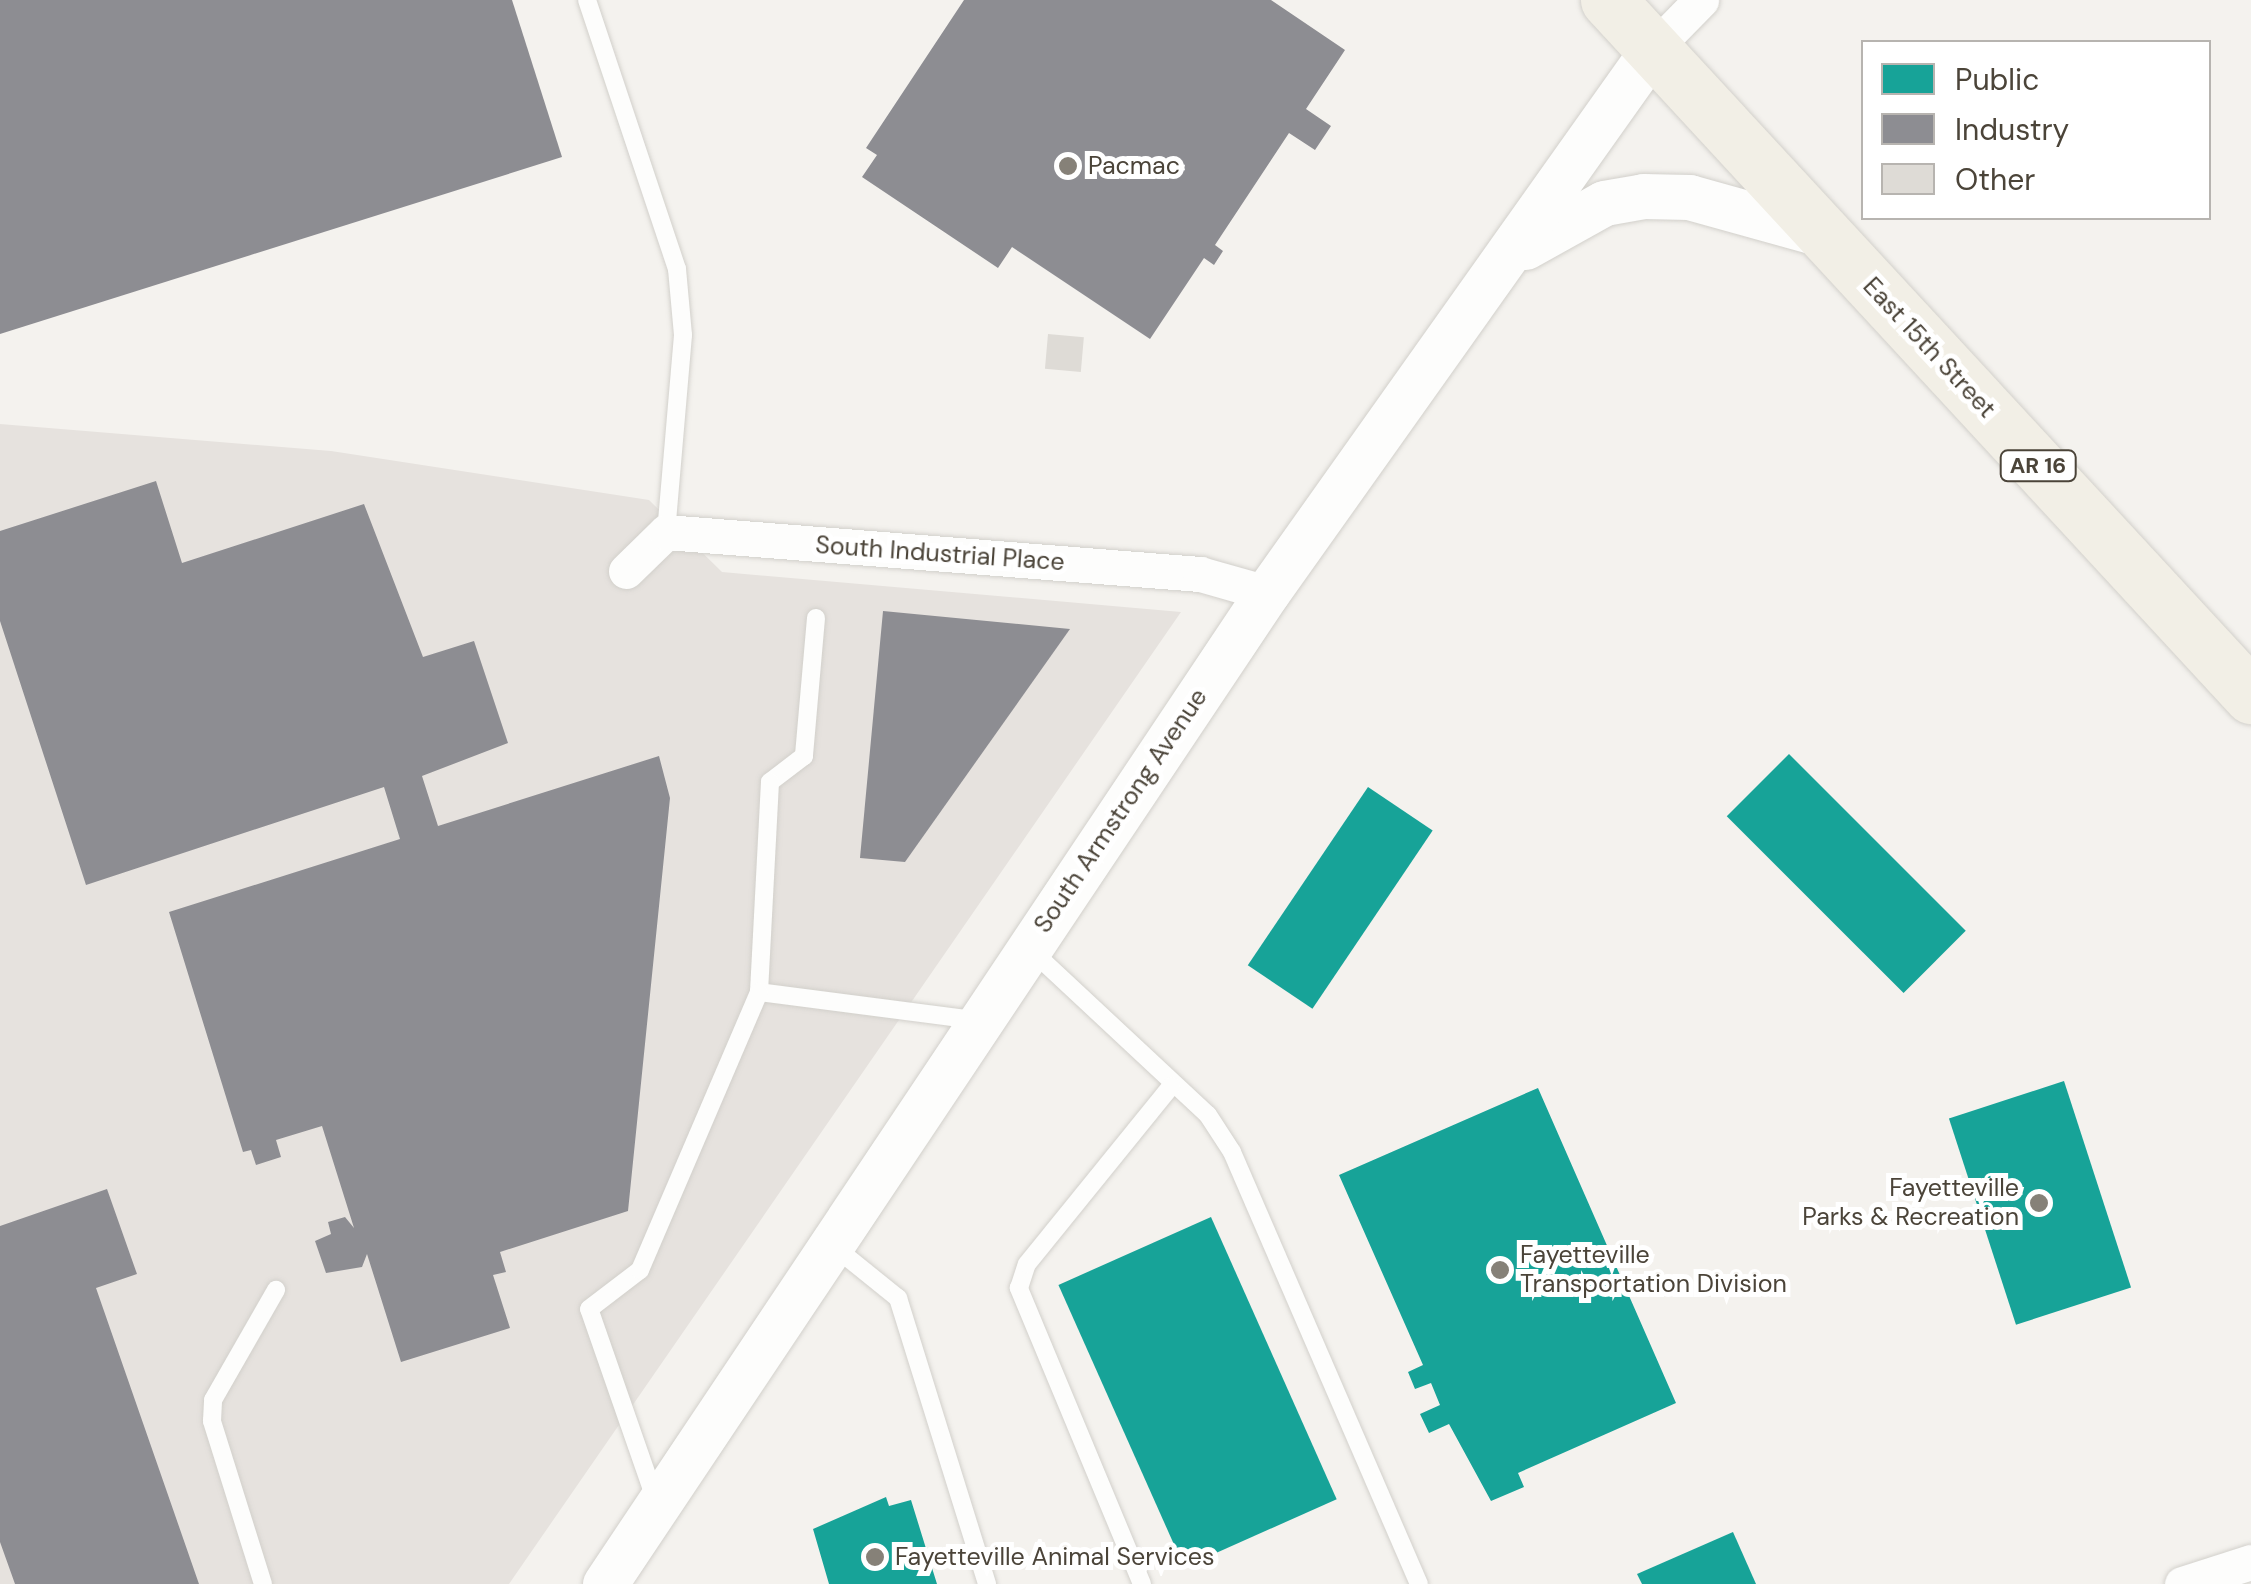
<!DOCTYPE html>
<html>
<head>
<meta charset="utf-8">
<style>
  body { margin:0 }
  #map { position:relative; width:2251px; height:1584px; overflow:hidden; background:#f4f2ee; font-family:"DM Sans",sans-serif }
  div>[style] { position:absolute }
  .industrial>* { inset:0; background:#e6e2de }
  .public>* { inset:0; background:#17a398; transform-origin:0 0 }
  .industry>* { inset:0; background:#8d8d92 }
  .building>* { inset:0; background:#dedbd6; transform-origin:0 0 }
  .roads { filter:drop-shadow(0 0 2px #d2d0cb) drop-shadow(0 0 2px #d2d0cb) }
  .service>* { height:18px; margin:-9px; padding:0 9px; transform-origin:9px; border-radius:9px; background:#fdfdfc }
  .minor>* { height:35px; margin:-17.5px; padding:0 17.5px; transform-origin:17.5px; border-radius:17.5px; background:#fdfdfc }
  .tertiary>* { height:45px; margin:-22.5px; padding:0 22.5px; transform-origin:22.5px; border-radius:22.5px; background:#fdfdfc }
  .primary>* { height:55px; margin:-27.5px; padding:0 27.5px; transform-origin:27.5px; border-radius:27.5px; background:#f2efe6 }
  .dots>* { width:28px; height:28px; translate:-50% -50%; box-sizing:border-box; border:5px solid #fff; border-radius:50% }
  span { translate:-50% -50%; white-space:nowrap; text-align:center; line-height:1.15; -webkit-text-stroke:10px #fff; paint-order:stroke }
  .shield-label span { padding:2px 8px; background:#fff; border:2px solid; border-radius:8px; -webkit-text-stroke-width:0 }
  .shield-label { font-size:22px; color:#4b4439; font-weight:700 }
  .poi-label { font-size:25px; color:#4b4439 }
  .left { translate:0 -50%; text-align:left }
  .right { translate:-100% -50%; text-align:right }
  .street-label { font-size:25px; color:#4b4439 }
  .legend { position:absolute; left:1861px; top:40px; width:350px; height:180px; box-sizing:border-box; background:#fff; border:2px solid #b7b4b0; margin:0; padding:12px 18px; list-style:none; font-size:30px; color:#4b4439 }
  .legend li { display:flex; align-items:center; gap:20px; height:50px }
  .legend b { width:50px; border:2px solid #b7b4b0 }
</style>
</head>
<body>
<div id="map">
  <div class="industrial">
    <div style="clip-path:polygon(0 424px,331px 451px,649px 500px,722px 572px,1181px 612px,509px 1584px,0 1584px)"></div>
  </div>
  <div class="public">
    <div style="left:1789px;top:754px;width:250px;height:88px;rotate:45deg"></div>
    <div style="left:1368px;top:787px;width:78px;height:215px;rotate:34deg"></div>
    <div style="left:2064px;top:1081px;width:217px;height:121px;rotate:72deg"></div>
    <div style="clip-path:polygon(1538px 1088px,1676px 1403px,1518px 1473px,1524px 1487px,1491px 1501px,1449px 1424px,1429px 1433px,1420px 1414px,1440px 1405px,1431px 1383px,1415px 1389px,1408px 1372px,1423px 1365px,1339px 1175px)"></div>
    <div style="left:1211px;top:1217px;width:309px;height:167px;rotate:66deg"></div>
    <div style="clip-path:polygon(886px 1497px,889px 1506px,911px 1500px,937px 1584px,829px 1584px,813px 1529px)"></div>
    <div style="clip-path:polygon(1733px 1532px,1756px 1584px,1642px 1584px,1637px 1574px)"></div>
  </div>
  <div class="industry">
    <div style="clip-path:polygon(0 0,512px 0,562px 157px,0 334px)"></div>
    <div style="clip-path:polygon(964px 0,1271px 0,1345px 50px,1306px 109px,1331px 126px,1315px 150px,1289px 133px,1215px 245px,1223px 251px,1214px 265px,1204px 258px,1150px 339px,1012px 247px,998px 268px,862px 177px,877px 155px,866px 148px)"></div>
    <div style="clip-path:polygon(156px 481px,182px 563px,364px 504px,423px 657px,474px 641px,508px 743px,422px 776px,438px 826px,659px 756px,670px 798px,628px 1211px,500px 1252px,506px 1272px,493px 1275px,510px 1328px,401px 1362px,367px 1254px,362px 1267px,326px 1273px,315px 1241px,331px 1234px,328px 1222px,345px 1217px,354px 1228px,322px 1126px,276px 1140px,281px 1157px,256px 1165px,251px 1150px,243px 1152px,169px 912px,400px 839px,384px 787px,86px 885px,0 621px,0 531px)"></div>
    <div style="clip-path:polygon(883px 611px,1070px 629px,905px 862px,860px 858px)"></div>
    <div style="clip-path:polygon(107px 1189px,137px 1274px,96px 1288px,199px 1584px,15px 1584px,0 1542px,0 1226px)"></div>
  </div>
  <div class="building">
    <div style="left:1048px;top:334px;width:36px;height:35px;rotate:5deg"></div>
  </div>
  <div class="roads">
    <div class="service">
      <div style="left:587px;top:0;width:284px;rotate:71.5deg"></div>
      <div style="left:677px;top:269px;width:66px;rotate:84.8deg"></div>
      <div style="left:683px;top:335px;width:198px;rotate:94.9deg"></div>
      <div style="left:816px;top:618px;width:139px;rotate:95deg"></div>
      <div style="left:804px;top:756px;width:43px;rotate:142.6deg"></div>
      <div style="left:770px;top:782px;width:210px;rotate:93deg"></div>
      <div style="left:759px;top:992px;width:219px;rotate:7.4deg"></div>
      <div style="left:1030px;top:949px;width:243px;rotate:43deg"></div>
      <div style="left:1208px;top:1115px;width:44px;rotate:57deg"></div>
      <div style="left:1232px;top:1152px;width:471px;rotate:66.6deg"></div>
      <div style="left:832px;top:1245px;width:85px;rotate:38.8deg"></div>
      <div style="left:898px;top:1298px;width:300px;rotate:72.7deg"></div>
      <div style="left:656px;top:1501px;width:203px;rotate:-109.2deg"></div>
      <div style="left:589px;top:1309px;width:64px;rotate:-37.4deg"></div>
      <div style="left:640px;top:1270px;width:302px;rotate:-66.8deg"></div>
      <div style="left:263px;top:1584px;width:171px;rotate:-107.4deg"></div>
      <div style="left:212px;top:1421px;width:21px;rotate:-87deg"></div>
      <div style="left:213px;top:1400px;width:127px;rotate:-60.2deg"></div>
      <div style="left:1142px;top:1584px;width:321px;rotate:-112.6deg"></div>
      <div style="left:1019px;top:1288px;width:25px;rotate:-72deg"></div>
      <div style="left:1027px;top:1264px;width:229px;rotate:-51deg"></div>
    </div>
    <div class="minor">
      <div style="left:1653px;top:49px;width:69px;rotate:-45.6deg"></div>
      <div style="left:626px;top:571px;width:56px;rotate:-44.3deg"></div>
      <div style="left:666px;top:532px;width:536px;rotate:4.5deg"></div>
      <div style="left:1200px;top:574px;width:70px;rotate:15.8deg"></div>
      <div style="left:2182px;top:1584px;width:72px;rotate:-17.7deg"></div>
    </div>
    <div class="tertiary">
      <div style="left:1525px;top:247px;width:90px;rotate:-29.1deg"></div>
      <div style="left:1604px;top:203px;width:40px;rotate:-10deg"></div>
      <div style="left:1643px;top:196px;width:46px;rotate:1.2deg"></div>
      <div style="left:1689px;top:197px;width:141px;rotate:15.6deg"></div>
      <div style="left:605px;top:1584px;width:1192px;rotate:-56.26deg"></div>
      <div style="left:1267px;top:593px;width:667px;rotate:-54.64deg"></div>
    </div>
    <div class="primary">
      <div style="left:1608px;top:0;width:948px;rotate:47.27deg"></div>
    </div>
  </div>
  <div class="dots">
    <div style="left:1068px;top:166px;background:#868178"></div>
    <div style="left:2039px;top:1203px;background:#868178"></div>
    <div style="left:1500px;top:1270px;background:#868178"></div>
    <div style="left:875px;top:1557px;background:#868178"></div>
  </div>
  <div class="shield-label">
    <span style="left:2038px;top:466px">AR 16</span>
  </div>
  <div class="poi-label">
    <span class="left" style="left:1088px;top:166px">Pacmac</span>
    <span class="right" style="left:2019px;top:1203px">Fayetteville<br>Parks &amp; Recreation</span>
    <span class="left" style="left:1520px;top:1270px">Fayetteville<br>Transportation Division</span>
    <span class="left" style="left:895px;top:1557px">Fayetteville Animal Services</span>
  </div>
  <div class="street-label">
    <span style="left:1929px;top:348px;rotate:47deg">East 15th Street</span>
    <span style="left:940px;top:554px;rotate:4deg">South Industrial Place</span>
    <span style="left:1121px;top:811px;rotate:-56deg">South Armstrong Avenue</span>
  </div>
  <ul class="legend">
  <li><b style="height:28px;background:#17a398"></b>Public</li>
  <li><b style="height:28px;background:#8d8d92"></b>Industry</li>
  <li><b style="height:28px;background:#dedbd6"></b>Other</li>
  </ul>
</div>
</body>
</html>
